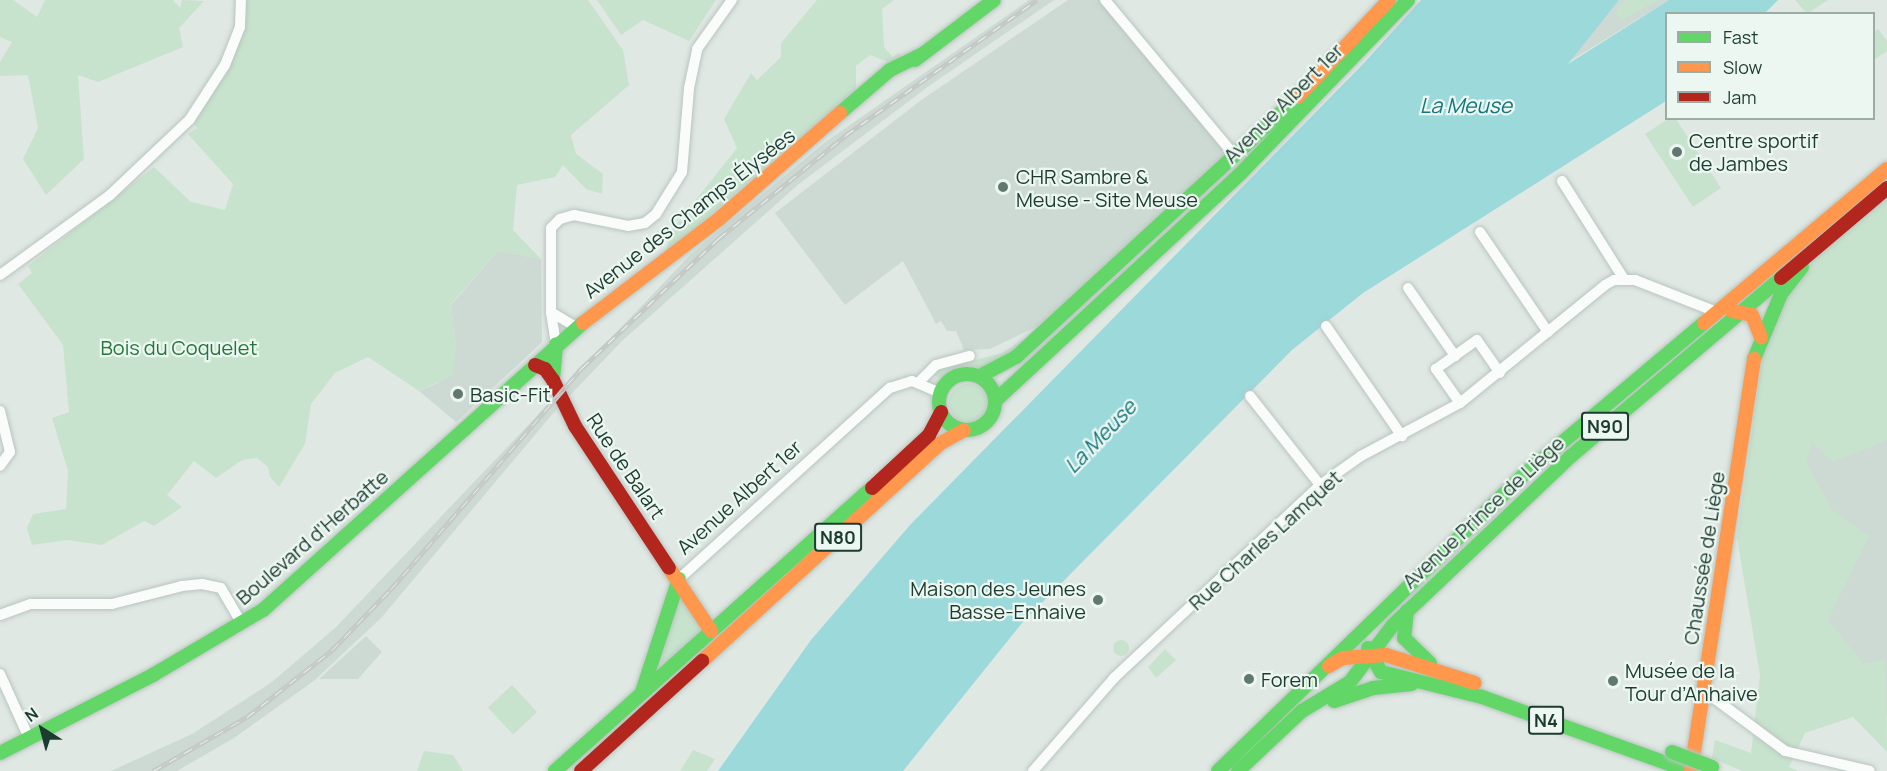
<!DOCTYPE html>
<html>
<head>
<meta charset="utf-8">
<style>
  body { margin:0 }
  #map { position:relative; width:1887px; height:771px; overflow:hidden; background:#e0e8e4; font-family:Manrope,sans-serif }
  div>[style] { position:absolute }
  .built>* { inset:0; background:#cddad3 }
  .green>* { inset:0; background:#c7e3cd; transform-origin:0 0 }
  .round { border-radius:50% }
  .water>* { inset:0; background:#9bd9db }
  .roads { filter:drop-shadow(0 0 2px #b9c5bf) drop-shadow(0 0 2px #b9c5bf) }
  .street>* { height:10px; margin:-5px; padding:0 5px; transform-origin:5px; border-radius:5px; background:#fafcfb }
  .fast>* { height:14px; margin:-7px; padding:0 7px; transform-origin:7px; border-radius:7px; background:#63d668 }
  .fast>.ring { margin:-7px; padding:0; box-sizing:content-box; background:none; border:14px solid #63d668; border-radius:50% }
  .slow>* { height:14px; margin:-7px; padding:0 7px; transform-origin:7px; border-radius:7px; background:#ff974d }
  .jam>* { height:14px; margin:-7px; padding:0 7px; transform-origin:7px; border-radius:7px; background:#b3261e }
  .rail>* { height:5px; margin-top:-2.5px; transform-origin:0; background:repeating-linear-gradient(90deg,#edf7f1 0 9px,#c5cac8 0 18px); box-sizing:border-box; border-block:2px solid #c5cac8 }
  .bridges { filter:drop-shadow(0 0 2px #bac5c1) drop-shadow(0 0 2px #bac5c1) }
  .fast-bridge>* { height:14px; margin:-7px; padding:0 7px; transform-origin:7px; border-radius:7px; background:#63d668 }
  .dots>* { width:16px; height:16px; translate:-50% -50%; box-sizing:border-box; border:3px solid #edf7f1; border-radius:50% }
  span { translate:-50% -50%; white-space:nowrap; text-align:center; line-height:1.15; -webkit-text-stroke:4.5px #edf7f1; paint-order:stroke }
  .shield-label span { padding:2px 4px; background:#edf7f1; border:2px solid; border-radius:4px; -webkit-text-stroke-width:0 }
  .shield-label { font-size:18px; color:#1d3c31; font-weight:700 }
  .street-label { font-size:20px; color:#1d3c31 }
  .poi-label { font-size:20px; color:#1d3c31 }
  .left { translate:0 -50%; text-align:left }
  .right { translate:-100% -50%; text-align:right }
  .park-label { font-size:20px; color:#23773b }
  .water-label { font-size:21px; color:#11767d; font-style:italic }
  .legend { position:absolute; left:1665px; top:12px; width:210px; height:108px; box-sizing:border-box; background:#edf7f1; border:2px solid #9aaca4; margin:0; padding:8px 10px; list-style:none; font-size:18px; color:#1d3c31 }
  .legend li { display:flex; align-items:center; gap:12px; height:30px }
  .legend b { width:30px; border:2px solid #9aaca4 }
  .north { position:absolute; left:12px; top:699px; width:60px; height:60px; -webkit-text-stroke:4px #edf7f1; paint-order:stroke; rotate:324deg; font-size:16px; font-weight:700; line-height:24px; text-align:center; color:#1d3c31 }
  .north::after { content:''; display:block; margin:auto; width:21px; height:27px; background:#1d3c31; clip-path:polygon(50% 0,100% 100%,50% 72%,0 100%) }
</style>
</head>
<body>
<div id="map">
  <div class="built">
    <div style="clip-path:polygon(1029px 0,1054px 0,929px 86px,799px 184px,622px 341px,555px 411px,382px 617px,315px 680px,234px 738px,177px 771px,111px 771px,192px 734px,272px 682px,335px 628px,691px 254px,824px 143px)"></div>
    <div style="clip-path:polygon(1068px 0,1100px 0,1224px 150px,1226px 160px,1044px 323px,990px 349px,964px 350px,956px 331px,947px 331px,941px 321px,936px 324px,903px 261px,845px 305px,775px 213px,920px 101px)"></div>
    <div style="clip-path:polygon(1619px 0,1669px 0,1567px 63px,1567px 61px)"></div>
    <div style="clip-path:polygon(498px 251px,541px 259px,542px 342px,456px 422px,419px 391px,438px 383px,456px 348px,451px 305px)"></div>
    <div style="clip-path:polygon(1887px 348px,1887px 716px,1853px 717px,1812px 556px,1791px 410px)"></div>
    <div style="clip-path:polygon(366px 636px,382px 652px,358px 679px,319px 679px)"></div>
  </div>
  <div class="green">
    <div style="clip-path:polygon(0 0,13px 0,37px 17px,45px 0,173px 0,180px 8px,182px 0,204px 1px,179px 28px,183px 47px,98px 82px,78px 75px,84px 159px,46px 195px,23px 159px,38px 128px,28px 75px,0 76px,0 62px,12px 42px,0 37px)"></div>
    <div style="clip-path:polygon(241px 0,588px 0,623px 50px,629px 85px,571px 135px,576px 154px,603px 174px,602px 194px,586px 189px,563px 165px,555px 177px,517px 185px,513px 230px,541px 259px,498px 251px,451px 304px,456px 348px,453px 375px,419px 391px,368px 357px,335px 373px,311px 404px,305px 444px,279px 487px,270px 477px,268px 467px,257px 458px,242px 460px,216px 478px,194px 461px,167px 495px,182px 507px,154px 526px,144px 521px,102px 545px,67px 540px,32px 545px,27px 528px,33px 514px,66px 509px,68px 471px,52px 418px,69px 412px,63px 345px,18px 284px,32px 273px,28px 266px,154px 167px,191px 202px,225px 210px,233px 184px,188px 134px,197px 128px,190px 119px,235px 44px)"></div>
    <div style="clip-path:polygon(597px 0,716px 0,689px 41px,643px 20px,621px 35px)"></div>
    <div style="clip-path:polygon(817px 0,894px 0,882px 9px,884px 47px,893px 57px,899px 53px,902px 58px,891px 63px,870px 55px,856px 66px,856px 90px,665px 254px,672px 230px,737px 148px,724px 119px,751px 73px,757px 80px,781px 57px,781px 43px)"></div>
    <div style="clip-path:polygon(1626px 0,1659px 0,1621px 20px,1615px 13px)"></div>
    <div style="clip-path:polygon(1795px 0,1828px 0,1807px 14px)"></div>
    <div style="clip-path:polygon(1878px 29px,1887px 41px,1887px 51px,1874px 60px,1874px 32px)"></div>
    <div style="clip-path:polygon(1668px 119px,1676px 119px,1721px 188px,1693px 207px,1645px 134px)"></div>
    <div style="clip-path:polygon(1887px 198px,1887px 440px,1833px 462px,1812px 442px,1806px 462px,1833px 511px,1869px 536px,1828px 620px,1864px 664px,1883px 659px,1886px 662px,1887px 752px,1853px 717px,1805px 733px,1789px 767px,1798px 771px,1742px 771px,1712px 758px,1715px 740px,1751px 753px,1760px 675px,1737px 538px,1764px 345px,1792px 287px,1827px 244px)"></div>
    <div style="clip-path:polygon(1022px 340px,1006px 359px,980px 368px,961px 367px,940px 378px,933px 375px,936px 370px,1002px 353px)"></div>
    <div class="round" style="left:949px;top:384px;width:38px;height:38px"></div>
    <div style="clip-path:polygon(676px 596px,682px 596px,703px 631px,664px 664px,659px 661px)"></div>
    <div class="round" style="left:1113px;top:640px;width:16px;height:16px"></div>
    <div style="clip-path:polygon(1165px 649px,1176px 660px,1156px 678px,1148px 667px)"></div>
    <div style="left:512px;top:685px;width:37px;height:33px;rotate:47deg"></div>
    <div style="clip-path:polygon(693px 750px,715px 759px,707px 771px,680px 771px)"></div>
    <div style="clip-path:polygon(424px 751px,453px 755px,463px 771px,417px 771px)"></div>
  </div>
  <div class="water">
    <div style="clip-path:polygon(1421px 0,1619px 0,1568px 64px,1669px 0,1778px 0,1765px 13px,1666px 14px,1666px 101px,1363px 293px,1292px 350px,1022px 623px,903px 771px,718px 771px,811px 640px,910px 525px,1365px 62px)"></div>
  </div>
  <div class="roads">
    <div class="street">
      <div style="left:1105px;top:0;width:204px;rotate:50.2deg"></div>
      <div style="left:1562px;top:181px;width:116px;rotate:57.7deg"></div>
      <div style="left:1480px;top:232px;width:121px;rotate:55.8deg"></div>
      <div style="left:0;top:275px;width:136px;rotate:-36deg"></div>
      <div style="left:110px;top:195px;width:110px;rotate:-43.5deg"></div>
      <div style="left:190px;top:119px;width:64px;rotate:-57.1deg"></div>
      <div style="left:225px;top:65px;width:41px;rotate:-68.5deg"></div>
      <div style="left:240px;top:27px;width:27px;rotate:-88deg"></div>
      <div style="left:1408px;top:288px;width:83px;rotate:55.3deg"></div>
      <div style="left:551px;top:312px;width:29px;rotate:31deg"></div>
      <div style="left:1326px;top:326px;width:134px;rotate:55.4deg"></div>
      <div style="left:556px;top:344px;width:32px;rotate:-99deg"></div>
      <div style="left:551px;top:312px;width:84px;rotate:-90deg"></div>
      <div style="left:551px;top:228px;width:13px;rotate:-45deg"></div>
      <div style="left:560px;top:219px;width:15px;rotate:-16deg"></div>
      <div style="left:574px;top:215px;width:55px;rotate:11.5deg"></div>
      <div style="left:628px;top:226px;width:17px;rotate:-10deg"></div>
      <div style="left:645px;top:223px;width:14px;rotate:-39deg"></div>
      <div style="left:656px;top:214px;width:49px;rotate:-58.2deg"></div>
      <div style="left:682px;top:172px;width:84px;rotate:-85.2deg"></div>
      <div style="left:689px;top:88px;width:40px;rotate:-78deg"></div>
      <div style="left:697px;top:49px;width:60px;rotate:-54.5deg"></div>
      <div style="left:918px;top:383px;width:25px;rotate:-45deg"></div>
      <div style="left:936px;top:365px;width:35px;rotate:-15deg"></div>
      <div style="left:1250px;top:396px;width:113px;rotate:51.8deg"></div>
      <div style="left:1460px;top:403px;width:42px;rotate:-125.2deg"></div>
      <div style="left:1436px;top:369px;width:50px;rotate:-35.3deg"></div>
      <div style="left:1477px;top:340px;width:40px;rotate:55.1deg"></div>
      <div style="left:0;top:411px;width:42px;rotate:76.3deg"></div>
      <div style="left:10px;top:452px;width:17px;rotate:126deg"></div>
      <div style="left:679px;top:579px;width:285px;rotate:-42.2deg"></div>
      <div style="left:890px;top:388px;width:23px;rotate:-18deg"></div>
      <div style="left:912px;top:381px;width:30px;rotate:23deg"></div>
      <div style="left:0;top:615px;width:33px;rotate:-20deg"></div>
      <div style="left:31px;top:604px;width:81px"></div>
      <div style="left:112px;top:604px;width:72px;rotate:-14.4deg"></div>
      <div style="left:182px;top:586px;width:20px;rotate:-6deg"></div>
      <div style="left:202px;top:584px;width:19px;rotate:12deg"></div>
      <div style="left:221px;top:588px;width:42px;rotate:59.7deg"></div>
      <div style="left:0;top:674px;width:72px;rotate:65.6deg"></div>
      <div style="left:1703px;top:690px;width:102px;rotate:36.6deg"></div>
      <div style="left:1785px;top:751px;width:87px;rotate:13.2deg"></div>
      <div style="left:1033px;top:771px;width:123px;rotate:-48.9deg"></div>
      <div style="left:1114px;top:678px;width:282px;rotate:-43.1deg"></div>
      <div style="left:1320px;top:485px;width:50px;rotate:-35.3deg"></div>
      <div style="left:1361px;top:456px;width:112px;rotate:-28.2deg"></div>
      <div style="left:1460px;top:403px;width:187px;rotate:-39.1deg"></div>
      <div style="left:1605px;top:285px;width:10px;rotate:-29deg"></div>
      <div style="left:1614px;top:280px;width:21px"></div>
      <div style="left:1635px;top:280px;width:85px;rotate:21.4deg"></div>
    </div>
    <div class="fast">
      <div style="left:915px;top:60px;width:99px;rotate:-37.2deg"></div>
      <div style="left:840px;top:113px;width:66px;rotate:-40.7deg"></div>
      <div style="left:890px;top:70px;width:37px;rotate:-26deg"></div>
      <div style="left:1754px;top:359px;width:70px;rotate:-67.4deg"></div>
      <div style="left:1781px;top:294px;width:34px;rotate:-52deg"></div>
      <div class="ring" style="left:939px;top:374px;width:42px;height:42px"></div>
      <div style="left:980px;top:376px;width:41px;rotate:-27.8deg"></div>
      <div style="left:1016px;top:357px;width:384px;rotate:-42.7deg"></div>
      <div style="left:553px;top:380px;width:36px;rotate:-85deg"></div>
      <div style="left:996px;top:400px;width:335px;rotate:-42.8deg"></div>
      <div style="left:1242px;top:172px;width:239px;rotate:-46deg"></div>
      <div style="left:1407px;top:611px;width:27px;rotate:96deg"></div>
      <div style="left:1404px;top:638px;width:36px;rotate:44deg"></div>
      <div style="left:1368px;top:648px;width:27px;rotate:62deg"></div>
      <div style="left:1381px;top:672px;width:104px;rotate:13.9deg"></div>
      <div style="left:1482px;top:697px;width:220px;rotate:19.7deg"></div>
      <div style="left:642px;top:692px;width:119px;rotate:-71.9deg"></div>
      <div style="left:1334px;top:701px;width:41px;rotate:-18.4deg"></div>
      <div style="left:1373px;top:688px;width:39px;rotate:-6deg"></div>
      <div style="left:0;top:753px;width:172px;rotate:-27deg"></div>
      <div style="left:153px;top:675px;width:128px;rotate:-30.6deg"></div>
      <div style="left:263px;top:610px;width:430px;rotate:-41.9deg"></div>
      <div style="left:555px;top:771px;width:425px;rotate:-41.8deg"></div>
      <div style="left:1218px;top:771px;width:430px;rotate:-44.1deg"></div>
      <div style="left:1527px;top:472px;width:231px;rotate:-40.1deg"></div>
      <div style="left:1238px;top:771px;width:88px;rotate:-43.2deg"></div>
      <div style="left:1302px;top:711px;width:56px;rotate:-31.1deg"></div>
      <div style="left:1350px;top:682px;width:71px;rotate:-53deg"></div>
      <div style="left:1393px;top:625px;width:244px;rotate:-43.5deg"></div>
      <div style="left:1570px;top:457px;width:277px;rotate:-40.3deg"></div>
    </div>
    <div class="slow">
      <div style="left:1298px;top:97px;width:133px;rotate:-46.8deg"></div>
      <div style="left:1732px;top:311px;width:20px;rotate:11deg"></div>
      <div style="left:1752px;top:315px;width:24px;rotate:68deg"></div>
      <div style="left:583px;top:323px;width:171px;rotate:-37.4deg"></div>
      <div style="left:719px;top:219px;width:161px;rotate:-41.2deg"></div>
      <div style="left:1704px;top:323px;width:239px;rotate:-40.1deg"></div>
      <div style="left:669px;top:568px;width:76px;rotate:56.3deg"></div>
      <div style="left:702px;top:661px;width:323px;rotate:-42.4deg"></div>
      <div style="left:941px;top:443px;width:26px;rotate:-29deg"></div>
      <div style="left:1329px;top:666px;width:16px;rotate:-30deg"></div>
      <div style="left:1343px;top:658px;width:43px;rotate:-4deg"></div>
      <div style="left:1386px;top:655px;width:93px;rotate:17.5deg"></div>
      <div style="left:1691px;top:771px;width:417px;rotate:-81.3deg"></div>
    </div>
    <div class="jam">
      <div style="left:1781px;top:278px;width:139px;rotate:-40.3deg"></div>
      <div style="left:535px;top:365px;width:11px;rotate:22deg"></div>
      <div style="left:545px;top:369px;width:14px;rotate:54deg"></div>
      <div style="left:553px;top:380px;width:51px;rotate:64.4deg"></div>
      <div style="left:575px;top:426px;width:170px;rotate:56.5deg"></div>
      <div style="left:872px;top:488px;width:78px;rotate:-42.9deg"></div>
      <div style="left:929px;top:435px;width:26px;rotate:-62deg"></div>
      <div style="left:581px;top:771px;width:164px;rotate:-42.3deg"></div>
    </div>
  </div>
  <div class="rail">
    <div style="left:153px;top:771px;width:108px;rotate:-29.9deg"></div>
    <div style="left:247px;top:717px;width:108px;rotate:-38.2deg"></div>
    <div style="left:332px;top:650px;width:85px;rotate:-46deg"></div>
    <div style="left:391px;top:589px;width:292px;rotate:-49.2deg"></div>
    <div style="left:582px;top:368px;width:189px;rotate:-43.5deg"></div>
    <div style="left:719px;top:238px;width:164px;rotate:-39deg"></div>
    <div style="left:846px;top:135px;width:234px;rotate:-35.3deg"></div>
  </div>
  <div class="bridges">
    <div class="fast-bridge">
      <div style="left:1672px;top:752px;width:43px;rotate:20.6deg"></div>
    </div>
  </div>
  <div class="dots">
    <div style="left:1677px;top:152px;background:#617870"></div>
    <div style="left:1003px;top:187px;background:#617870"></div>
    <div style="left:458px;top:394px;background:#617870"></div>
    <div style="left:1098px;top:600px;background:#617870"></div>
    <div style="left:1249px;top:679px;background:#617870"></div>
    <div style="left:1613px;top:681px;background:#617870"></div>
  </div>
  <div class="shield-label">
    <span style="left:1605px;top:426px">N90</span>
    <span style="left:838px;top:537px">N80</span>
    <span style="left:1546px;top:720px">N4</span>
  </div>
  <div class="street-label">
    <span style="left:1283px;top:103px;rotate:-45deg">Avenue Albert 1er</span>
    <span style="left:689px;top:213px;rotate:-38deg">Avenue des Champs Élysées</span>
    <span style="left:626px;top:466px;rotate:56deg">Rue de Balart</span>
    <span style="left:739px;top:497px;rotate:-42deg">Avenue Albert 1er</span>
    <span style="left:1483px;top:512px;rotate:-43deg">Avenue Prince de Liège</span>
    <span style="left:312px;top:537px;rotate:-41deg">Boulevard d'Herbatte</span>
    <span style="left:1265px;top:540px;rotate:-42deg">Rue Charles Lamquet</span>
    <span style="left:1704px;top:558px;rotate:-81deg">Chaussée de Liège</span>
  </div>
  <div class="poi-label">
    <span class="left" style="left:1689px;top:152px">Centre sportif<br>de Jambes</span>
    <span class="left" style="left:1016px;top:188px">CHR Sambre &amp;<br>Meuse - Site Meuse</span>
    <span class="left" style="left:470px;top:394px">Basic-Fit</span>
    <span class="right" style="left:1086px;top:600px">Maison des Jeunes<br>Basse-Enhaive</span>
    <span class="left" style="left:1625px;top:682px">Musée de la<br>Tour d’Anhaive</span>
    <span class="left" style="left:1261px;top:679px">Forem</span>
  </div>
  <div class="park-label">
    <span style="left:179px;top:347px">Bois du Coquelet</span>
  </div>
  <div class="water-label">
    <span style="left:1466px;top:105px">La Meuse</span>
    <span style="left:1100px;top:436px;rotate:-46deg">La Meuse</span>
  </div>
  <ul class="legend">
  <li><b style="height:8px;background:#63d668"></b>Fast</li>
  <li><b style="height:8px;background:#ff974d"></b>Slow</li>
  <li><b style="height:8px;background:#b3261e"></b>Jam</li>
  </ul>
  <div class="north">N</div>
</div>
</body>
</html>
